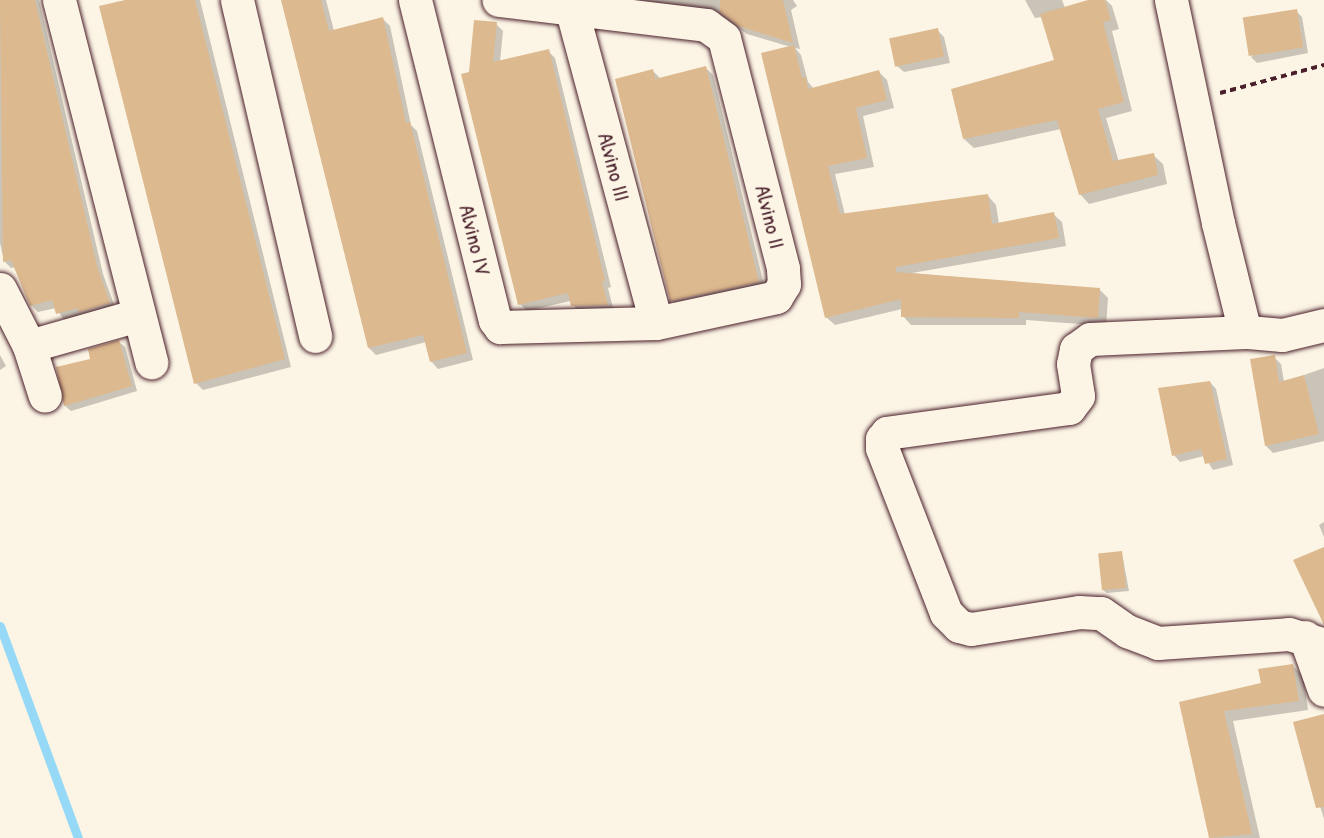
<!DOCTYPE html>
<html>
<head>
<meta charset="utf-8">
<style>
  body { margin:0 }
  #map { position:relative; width:1324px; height:838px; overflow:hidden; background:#fcf5e5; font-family:"Patrick Hand",sans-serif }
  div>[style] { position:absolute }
  .shadow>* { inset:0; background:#0003 }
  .stream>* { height:9px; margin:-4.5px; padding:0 4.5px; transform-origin:4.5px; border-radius:4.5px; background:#95d9f7 }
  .building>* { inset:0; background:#ddb98f; transform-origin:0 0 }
  .path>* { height:4px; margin-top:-2px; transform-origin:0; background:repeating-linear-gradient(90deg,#4a1f2b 0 6px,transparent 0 10.5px) }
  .roads { filter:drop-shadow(0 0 2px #4a1f2b) drop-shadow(0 0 2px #4a1f2b) }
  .street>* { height:33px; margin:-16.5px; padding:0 16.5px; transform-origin:16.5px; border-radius:16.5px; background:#fcf5e5 }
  span { translate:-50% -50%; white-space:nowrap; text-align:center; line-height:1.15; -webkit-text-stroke:4.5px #fcf5e5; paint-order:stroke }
  .street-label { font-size:22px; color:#4a1f2b }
</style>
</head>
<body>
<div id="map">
  <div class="shadow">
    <div style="clip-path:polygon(0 0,39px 0,103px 274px,116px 310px,64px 320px,56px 308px,38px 312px,31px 305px,16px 267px,11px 268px,4px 261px,0 243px)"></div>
    <div style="clip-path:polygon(131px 0,200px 0,291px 367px,203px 390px,196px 383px)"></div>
    <div style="clip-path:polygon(283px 0,326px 0,334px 31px,383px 19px,390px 26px,411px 125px,417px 131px,473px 360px,438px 369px,431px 361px,426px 342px,376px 355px,369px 348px)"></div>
    <div style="clip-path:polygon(635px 0,793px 0,797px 6px,791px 10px,800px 49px,795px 48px,801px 55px,808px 82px,814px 89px,879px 72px,887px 80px,894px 108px,863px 116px,874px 167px,835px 174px,845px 215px,988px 196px,996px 205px,999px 224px,1053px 214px,1062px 222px,1066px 246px,912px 273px,1100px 290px,1108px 298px,1106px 326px,1026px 320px,1026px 325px,911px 325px,903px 316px,902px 309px,835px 325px,826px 317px,791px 47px,747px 34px,718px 14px)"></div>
    <div style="clip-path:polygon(1025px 0,1062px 0,1065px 8px,1106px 0,1112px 6px,1119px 29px,1112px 31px,1132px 111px,1106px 118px,1119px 162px,1153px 155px,1163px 164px,1167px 184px,1089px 204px,1080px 194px,1061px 129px,974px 148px,964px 139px,1056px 61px,1042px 17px,1035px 18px)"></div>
    <div style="clip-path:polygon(1296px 11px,1302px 17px,1308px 53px,1257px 63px,1251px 57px)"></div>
    <div style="clip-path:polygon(496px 24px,503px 31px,500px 62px,548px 51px,555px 58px,611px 287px,608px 288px,614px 312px,580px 313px,570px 301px,527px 311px,520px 304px,470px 73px)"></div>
    <div style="clip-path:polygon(937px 30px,944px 37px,950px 63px,904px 72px,896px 65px)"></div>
    <div style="clip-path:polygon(706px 68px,713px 75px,765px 289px,679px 307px,671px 300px,653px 71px,661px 79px)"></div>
    <div style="clip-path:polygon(119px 342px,125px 347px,137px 391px,71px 411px,65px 406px,92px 360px)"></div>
    <div style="clip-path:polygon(0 355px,6px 366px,0 370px)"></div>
    <div style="clip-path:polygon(1274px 357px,1281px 364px,1284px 382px,1324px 368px,1324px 441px,1273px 453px,1266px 446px)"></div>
    <div style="clip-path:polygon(1210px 382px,1216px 389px,1233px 465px,1213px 470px,1204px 456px,1180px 462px,1174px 455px)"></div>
    <div style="clip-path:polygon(1324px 522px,1324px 537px,1319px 525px)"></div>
    <div style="clip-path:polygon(1122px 553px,1129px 591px,1107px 593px,1103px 590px)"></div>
    <div style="clip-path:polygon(1293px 666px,1303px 676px,1308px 710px,1233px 721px,1260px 838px,1210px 838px,1180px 703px,1262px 684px)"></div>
    <div style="clip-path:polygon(1324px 715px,1324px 819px,1295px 723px)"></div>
  </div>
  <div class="stream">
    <div style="left:0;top:626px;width:226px;rotate:69.8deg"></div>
  </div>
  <div class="building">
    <div style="clip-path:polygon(0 0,35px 0,97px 266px,110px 303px,79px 312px,78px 308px,56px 314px,52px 300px,30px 306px,11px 260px,3px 262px)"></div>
    <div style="clip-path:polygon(125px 0,195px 0,285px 359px,194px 384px,99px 6px)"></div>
    <div style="clip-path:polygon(281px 0,321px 0,329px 31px,383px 17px,406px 123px,410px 122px,467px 353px,430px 362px,423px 335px,368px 348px)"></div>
    <div style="clip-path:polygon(720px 0,783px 0,793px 43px,738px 26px,720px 12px)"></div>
    <div style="clip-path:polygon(1088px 0,1105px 0,1111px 20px,1103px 22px,1124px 102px,1098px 109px,1113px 161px,1154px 153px,1158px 175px,1079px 195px,1057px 120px,963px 139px,951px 89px,1054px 60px,1040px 14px)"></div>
    <div style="left:1297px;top:9px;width:39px;height:55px;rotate:81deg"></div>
    <div style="clip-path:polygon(474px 20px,497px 22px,493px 62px,549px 49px,605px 281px,602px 282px,608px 305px,571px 306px,568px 293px,518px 305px,461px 74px,469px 72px)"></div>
    <div style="left:938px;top:28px;width:29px;height:50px;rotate:78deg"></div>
    <div style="clip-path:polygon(794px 45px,802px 78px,806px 77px,808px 89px,879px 70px,887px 100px,856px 108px,867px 158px,828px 166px,840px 214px,988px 194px,992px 224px,1054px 212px,1059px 238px,896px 267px,896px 272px,1100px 288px,1098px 318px,1019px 312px,1019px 318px,901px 317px,901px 299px,825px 318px,761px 53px)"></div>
    <div style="clip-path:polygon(706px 66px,759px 282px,670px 301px,615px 79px,653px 69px,655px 79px)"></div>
    <div style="clip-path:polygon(119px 340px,132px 386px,64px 406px,56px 367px,90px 359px,88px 349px)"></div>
    <div style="clip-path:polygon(1275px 355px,1279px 382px,1304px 375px,1319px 434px,1265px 446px,1250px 359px)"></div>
    <div style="clip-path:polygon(1210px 381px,1227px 459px,1205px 464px,1201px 449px,1172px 456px,1158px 388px)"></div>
    <div style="clip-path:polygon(1324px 547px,1324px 625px,1293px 560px)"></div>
    <div style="left:1122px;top:551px;width:37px;height:24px;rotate:84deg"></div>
    <div style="clip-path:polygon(1293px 664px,1299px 701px,1224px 711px,1252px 834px,1209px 838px,1179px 702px,1261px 683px,1258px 669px)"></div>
    <div style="clip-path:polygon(1324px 714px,1324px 807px,1316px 808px,1293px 722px)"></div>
  </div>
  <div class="path">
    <div style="left:1220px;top:93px;width:108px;rotate:-15.1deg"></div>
  </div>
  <div class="roads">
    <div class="street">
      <div style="left:59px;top:0;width:374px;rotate:75.7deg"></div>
      <div style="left:237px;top:0;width:345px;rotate:76.9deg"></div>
      <div style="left:415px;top:0;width:330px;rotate:76deg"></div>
      <div style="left:495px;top:320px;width:9px;rotate:54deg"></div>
      <div style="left:500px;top:327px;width:156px;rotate:-1.5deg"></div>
      <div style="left:656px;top:323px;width:123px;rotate:-12.2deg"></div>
      <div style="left:776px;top:297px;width:15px;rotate:-58deg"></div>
      <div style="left:784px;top:284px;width:16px;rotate:-94deg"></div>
      <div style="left:783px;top:268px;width:237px;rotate:-104.4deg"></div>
      <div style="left:724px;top:38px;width:22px;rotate:-144deg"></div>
      <div style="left:706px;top:25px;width:209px;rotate:-173.1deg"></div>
      <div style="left:1171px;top:0;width:228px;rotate:78.1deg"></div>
      <div style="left:1218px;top:223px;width:112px;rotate:76.1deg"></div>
      <div style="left:572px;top:11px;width:323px;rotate:74.9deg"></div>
      <div style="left:0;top:289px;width:64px;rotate:63deg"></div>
      <div style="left:29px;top:346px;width:52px;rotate:72.3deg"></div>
      <div style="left:1324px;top:325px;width:43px;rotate:166.6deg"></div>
      <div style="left:1282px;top:335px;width:37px;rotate:-175deg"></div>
      <div style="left:1245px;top:332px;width:155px;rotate:177.4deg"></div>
      <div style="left:1090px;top:339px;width:17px;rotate:144deg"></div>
      <div style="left:1076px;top:349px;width:15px;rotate:101deg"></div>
      <div style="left:1073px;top:364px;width:32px;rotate:81deg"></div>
      <div style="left:1078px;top:396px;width:15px;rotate:127deg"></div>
      <div style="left:1069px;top:408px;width:184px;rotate:172.2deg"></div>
      <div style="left:887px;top:433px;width:8px;rotate:130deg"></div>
      <div style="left:882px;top:439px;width:9px;rotate:90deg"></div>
      <div style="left:882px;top:448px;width:177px;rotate:68.8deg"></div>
      <div style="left:946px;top:613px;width:18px;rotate:45deg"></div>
      <div style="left:959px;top:626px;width:12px;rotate:14deg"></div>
      <div style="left:971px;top:629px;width:109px;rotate:-8.9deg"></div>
      <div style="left:1079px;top:612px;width:22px;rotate:3deg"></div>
      <div style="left:1101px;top:613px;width:32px;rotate:35deg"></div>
      <div style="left:1127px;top:631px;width:33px;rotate:21deg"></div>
      <div style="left:1158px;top:643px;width:131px;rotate:-3.9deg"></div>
      <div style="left:1289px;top:634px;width:37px;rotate:17deg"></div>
      <div style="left:29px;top:346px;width:113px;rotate:-15.9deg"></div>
      <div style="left:1305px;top:637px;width:56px;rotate:70.3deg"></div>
    </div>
  </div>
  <div class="street-label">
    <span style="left:614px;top:167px;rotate:75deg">Alvino III</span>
    <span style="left:770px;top:217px;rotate:76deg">Alvino II</span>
    <span style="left:475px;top:240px;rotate:76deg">Alvino IV</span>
  </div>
</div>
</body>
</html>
